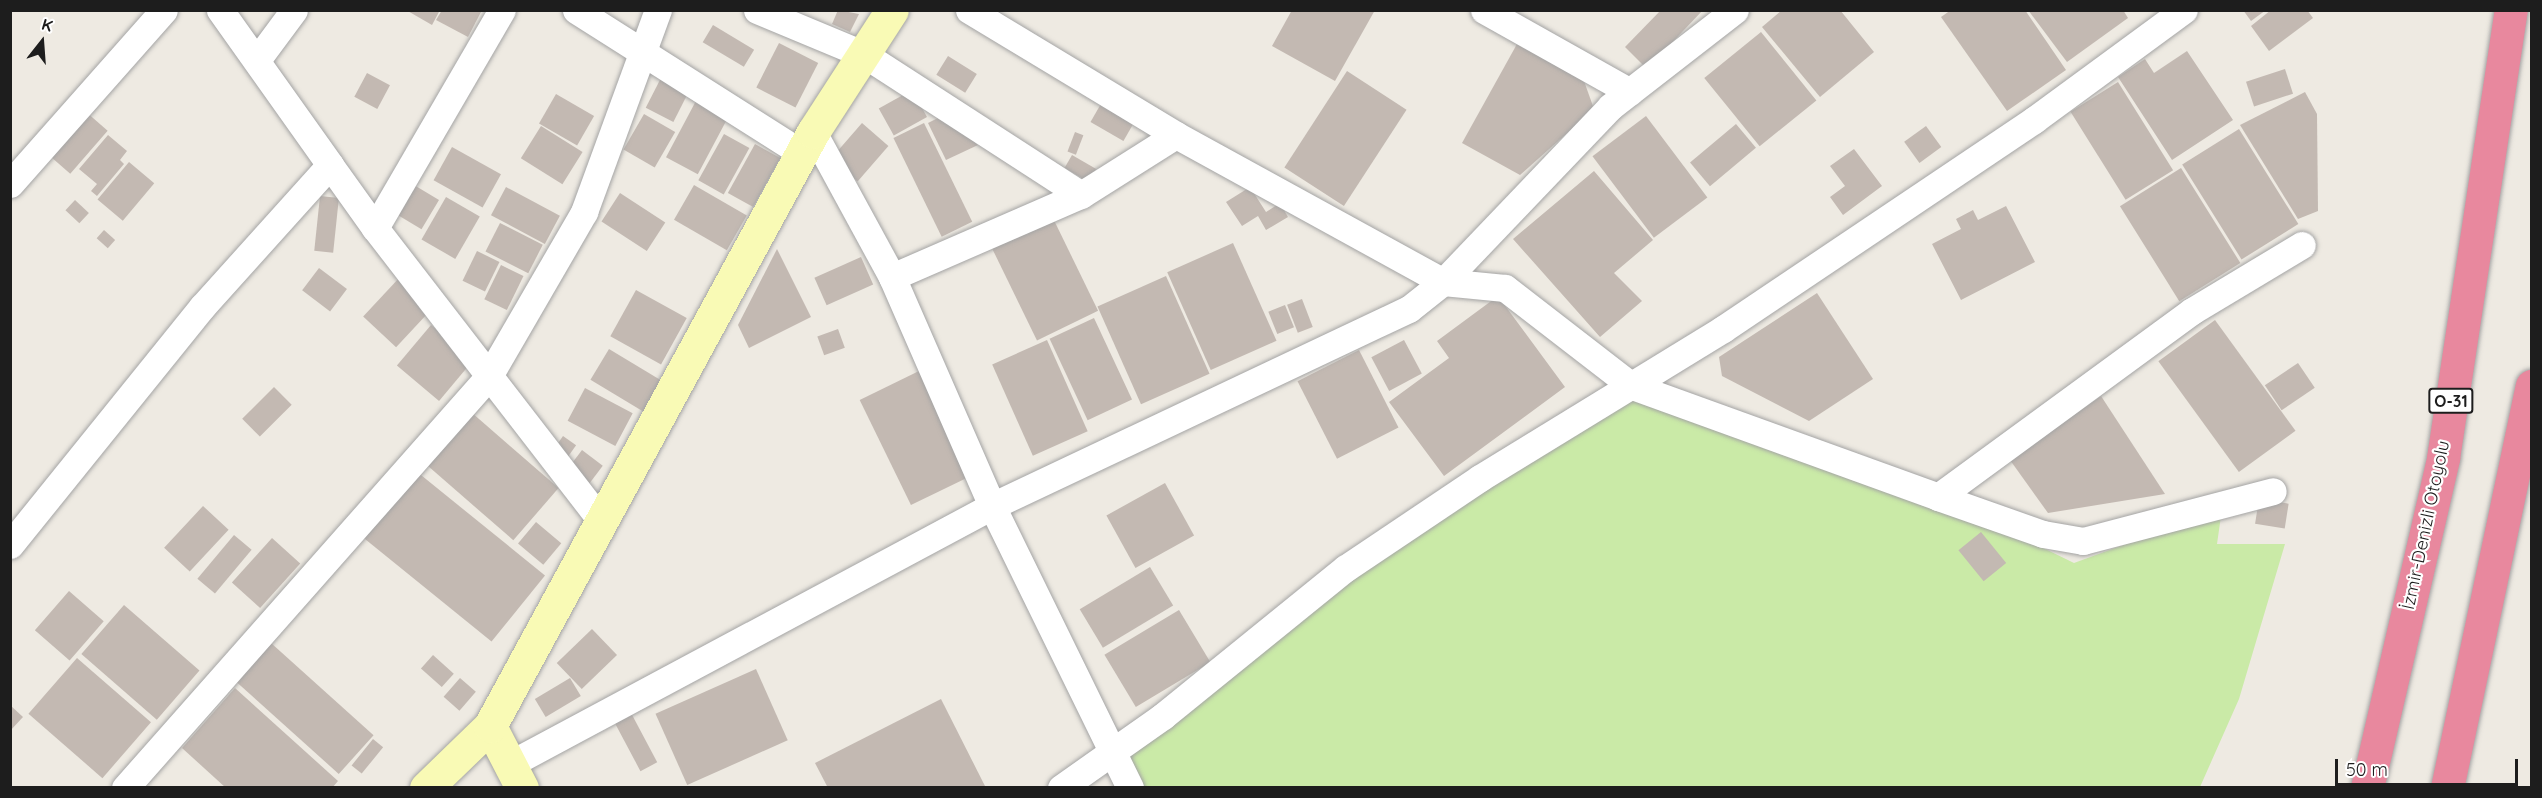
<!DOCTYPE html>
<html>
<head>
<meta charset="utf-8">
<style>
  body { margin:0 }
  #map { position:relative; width:2542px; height:798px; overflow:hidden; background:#eeeae2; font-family:Quicksand,sans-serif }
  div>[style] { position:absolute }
  .grass>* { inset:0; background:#caeaa7 }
  .building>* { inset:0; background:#c3b9b2; transform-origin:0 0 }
  .roads { filter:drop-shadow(0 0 2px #a4a4a4) drop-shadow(0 0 2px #a4a4a4) }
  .street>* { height:27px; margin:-13.5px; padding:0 13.5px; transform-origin:13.5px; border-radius:13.5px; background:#fff }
  .secondary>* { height:33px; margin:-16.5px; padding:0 16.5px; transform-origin:16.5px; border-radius:16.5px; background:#f9fab5 }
  .highway>* { height:33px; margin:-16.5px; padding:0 16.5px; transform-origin:16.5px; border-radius:16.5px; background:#e8889e }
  span { translate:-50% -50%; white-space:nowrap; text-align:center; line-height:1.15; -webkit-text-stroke:4.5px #fff; paint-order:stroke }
  .shield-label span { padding:2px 4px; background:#fff; border:2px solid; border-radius:4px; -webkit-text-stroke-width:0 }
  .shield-label { font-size:16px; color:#1d1d1d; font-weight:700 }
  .street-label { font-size:18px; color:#1d1d1d }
  .frame { position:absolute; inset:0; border:12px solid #1d1d1d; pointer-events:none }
  .north { position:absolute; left:12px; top:12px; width:60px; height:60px; -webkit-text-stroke:4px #fff; paint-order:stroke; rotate:17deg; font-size:16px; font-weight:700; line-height:24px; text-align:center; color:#1d1d1d }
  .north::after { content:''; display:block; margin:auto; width:21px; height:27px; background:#1d1d1d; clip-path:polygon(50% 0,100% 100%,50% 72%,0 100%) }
  .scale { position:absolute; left:2335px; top:759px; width:183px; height:27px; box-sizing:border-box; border:3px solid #1d1d1d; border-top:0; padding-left:8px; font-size:18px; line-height:21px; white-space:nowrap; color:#1d1d1d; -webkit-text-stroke:4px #fff; paint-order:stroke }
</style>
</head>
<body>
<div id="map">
  <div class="grass">
    <div style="clip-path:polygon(1632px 386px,1938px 497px,2074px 563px,2222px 509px,2217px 544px,2285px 544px,2239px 699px,2200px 787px,1130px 788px,1112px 752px,1346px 568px)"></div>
  </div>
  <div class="building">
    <div style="clip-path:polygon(406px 10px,440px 10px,432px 25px)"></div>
    <div style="clip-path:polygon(442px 10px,482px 10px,468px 37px,436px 20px)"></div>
    <div style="clip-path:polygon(838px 10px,859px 14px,850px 32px,832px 24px)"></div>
    <div style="clip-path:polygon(1292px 10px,1375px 10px,1335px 81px,1272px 46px)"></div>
    <div style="clip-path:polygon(1661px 10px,1703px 10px,1647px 69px,1625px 47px)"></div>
    <div style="clip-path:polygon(1782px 10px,1840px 10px,1874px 52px,1820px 97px,1762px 27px)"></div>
    <div style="clip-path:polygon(1951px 10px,2025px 10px,2066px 70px,2007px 111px,1941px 17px)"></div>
    <div style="clip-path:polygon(2028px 10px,2123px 10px,2128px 18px,2067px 62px)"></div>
    <div style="clip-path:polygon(2243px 10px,2266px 10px,2251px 21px)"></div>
    <div style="clip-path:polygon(2271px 10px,2307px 10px,2313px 18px,2269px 51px,2251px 26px)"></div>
    <div style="left:713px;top:25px;width:48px;height:20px;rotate:31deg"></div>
    <div style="left:1761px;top:32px;width:88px;height:73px;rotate:51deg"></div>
    <div style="left:779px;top:43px;width:44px;height:50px;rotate:27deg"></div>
    <div style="clip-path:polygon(1517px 44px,1584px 81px,1594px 109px,1520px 175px,1462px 143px)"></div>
    <div style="clip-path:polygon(2187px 51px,2233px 120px,2172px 160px,2118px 77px,2145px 59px,2154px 73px)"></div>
    <div style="left:948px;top:56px;width:34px;height:22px;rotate:32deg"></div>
    <div style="left:2285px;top:69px;width:26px;height:41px;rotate:72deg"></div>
    <div style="left:1347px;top:71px;width:71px;height:115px;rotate:33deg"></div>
    <div style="left:367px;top:73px;width:26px;height:27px;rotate:28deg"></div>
    <div style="left:663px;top:74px;width:31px;height:38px;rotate:27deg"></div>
    <div style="left:2118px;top:82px;width:104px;height:56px;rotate:58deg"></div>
    <div style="left:912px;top:90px;width:31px;height:38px;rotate:61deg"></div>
    <div style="clip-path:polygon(2305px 92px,2317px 114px,2318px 211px,2298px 219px,2240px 125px)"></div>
    <div style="left:556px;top:94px;width:44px;height:34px;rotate:30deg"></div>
    <div style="left:697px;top:99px;width:36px;height:66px;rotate:28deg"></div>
    <div style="left:1102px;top:102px;width:38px;height:23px;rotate:30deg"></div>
    <div style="left:85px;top:111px;width:30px;height:57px;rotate:41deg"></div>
    <div style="left:644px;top:114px;width:36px;height:41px;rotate:30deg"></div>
    <div style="clip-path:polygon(946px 114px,978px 145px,946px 160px,928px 123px)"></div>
    <div style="left:1646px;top:116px;width:102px;height:67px;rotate:53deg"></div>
    <div style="left:862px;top:123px;width:35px;height:47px;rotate:41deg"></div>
    <div style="left:924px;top:123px;width:110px;height:34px;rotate:64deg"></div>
    <div style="left:1736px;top:124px;width:31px;height:60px;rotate:50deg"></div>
    <div style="left:541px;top:126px;width:49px;height:38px;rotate:32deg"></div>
    <div style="left:1926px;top:126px;width:26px;height:27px;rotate:54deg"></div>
    <div style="left:2239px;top:129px;width:112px;height:67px;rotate:58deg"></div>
    <div style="left:1075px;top:132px;width:9px;height:21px;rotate:21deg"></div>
    <div style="left:724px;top:134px;width:29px;height:53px;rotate:29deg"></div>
    <div style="clip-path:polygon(108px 135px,127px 151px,120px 160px,124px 164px,97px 196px,91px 191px,97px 184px,79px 169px)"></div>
    <div style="left:755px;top:144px;width:29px;height:56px;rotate:29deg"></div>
    <div style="left:452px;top:147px;width:56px;height:38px;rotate:29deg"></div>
    <div style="clip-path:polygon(1854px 149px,1882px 186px,1843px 215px,1830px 197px,1845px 186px,1830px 166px)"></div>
    <div style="left:1072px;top:155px;width:28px;height:15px;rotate:30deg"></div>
    <div style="left:129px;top:162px;width:33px;height:49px;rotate:40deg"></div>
    <div style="left:2181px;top:168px;width:112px;height:72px;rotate:58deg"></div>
    <div style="clip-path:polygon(1594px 171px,1653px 240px,1614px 273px,1642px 301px,1600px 337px,1513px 239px)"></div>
    <div style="left:409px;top:182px;width:35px;height:34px;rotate:31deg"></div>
    <div style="left:694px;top:185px;width:61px;height:40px;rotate:30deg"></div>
    <div style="left:506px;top:187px;width:61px;height:32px;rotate:28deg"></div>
    <div style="clip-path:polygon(1250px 187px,1266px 212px,1280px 203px,1288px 217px,1266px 230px,1258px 216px,1242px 226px,1226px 202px)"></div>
    <div style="left:620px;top:193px;width:54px;height:34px;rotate:33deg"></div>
    <div style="left:320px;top:196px;width:19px;height:55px;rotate:6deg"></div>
    <div style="left:446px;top:197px;width:39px;height:49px;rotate:30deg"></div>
    <div style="left:75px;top:200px;width:19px;height:14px;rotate:43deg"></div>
    <div style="clip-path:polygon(2006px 206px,2035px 262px,1961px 300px,1932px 244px,1961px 229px,1956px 219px,1973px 210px,1978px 220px)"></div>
    <div style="left:1049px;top:210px;width:112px;height:68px;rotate:64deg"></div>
    <div style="left:500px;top:223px;width:48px;height:32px;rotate:27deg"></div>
    <div style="left:104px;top:230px;width:15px;height:11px;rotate:42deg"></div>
    <div style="left:1233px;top:243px;width:107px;height:72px;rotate:66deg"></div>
    <div style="clip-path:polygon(777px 249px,811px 317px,749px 348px,738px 325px)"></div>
    <div style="left:477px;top:251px;width:25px;height:33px;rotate:26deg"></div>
    <div style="left:861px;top:257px;width:30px;height:51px;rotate:66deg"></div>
    <div style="left:501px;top:265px;width:25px;height:38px;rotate:26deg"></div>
    <div style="left:319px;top:268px;width:35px;height:28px;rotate:37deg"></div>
    <div style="left:1166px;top:276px;width:107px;height:75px;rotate:66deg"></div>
    <div style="left:400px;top:277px;width:45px;height:54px;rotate:43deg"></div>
    <div style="left:636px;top:290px;width:58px;height:53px;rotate:29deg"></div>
    <div style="clip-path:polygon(1817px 293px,1873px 379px,1809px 421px,1722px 376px,1719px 357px)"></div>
    <div style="clip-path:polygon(1498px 296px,1565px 387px,1444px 476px,1389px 402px,1449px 358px,1437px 341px)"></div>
    <div style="left:1302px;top:299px;width:30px;height:16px;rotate:69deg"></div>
    <div style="left:1285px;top:305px;width:24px;height:18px;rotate:68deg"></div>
    <div style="left:1094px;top:318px;width:90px;height:49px;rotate:65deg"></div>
    <div style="left:2215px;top:320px;width:137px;height:70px;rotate:54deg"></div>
    <div style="left:431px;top:325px;width:55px;height:53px;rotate:40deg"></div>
    <div style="left:838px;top:329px;width:20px;height:22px;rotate:70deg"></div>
    <div style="left:1047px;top:340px;width:100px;height:60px;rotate:66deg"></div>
    <div style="left:1404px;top:340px;width:38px;height:37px;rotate:62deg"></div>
    <div style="left:609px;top:349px;width:62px;height:36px;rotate:31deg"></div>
    <div style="left:1359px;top:350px;width:87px;height:69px;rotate:63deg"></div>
    <div style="left:2298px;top:363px;width:30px;height:40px;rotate:56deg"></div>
    <div style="left:919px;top:371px;width:117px;height:66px;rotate:64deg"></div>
    <div style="left:274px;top:387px;width:25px;height:45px;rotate:45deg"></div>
    <div style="left:585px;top:388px;width:54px;height:37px;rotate:28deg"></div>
    <div style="clip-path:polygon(2101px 396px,2165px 494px,2048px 513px,2010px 460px)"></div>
    <div style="left:471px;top:412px;width:116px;height:69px;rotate:41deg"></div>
    <div style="left:563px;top:436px;width:16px;height:17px;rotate:35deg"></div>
    <div style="left:582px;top:450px;width:26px;height:26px;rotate:37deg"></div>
    <div style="left:416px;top:471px;width:166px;height:85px;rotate:39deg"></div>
    <div style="left:1165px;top:483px;width:60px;height:67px;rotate:61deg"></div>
    <div style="left:2259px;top:499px;width:30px;height:25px;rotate:9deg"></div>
    <div style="left:203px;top:506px;width:35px;height:57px;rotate:43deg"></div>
    <div style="left:536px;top:522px;width:33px;height:28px;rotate:40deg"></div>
    <div style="left:1981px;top:532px;width:40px;height:29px;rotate:51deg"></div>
    <div style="left:234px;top:535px;width:23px;height:57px;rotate:40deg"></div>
    <div style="left:272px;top:538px;width:38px;height:60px;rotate:42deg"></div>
    <div style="left:1150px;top:567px;width:45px;height:82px;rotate:59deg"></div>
    <div style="left:69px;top:591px;width:46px;height:52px;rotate:41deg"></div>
    <div style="left:124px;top:605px;width:100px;height:65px;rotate:41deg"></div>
    <div style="left:1179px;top:610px;width:61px;height:87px;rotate:59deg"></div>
    <div style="left:592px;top:629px;width:36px;height:49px;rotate:46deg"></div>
    <div style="left:271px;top:643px;width:138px;height:52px;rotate:42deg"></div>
    <div style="left:433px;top:655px;width:28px;height:18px;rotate:42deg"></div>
    <div style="left:77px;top:658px;width:98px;height:74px;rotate:41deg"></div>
    <div style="left:756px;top:669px;width:78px;height:110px;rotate:66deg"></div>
    <div style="left:460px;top:678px;width:21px;height:25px;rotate:41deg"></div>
    <div style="left:570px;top:678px;width:21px;height:41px;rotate:59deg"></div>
    <div style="clip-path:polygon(235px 688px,338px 781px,332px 788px,226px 788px,182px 748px)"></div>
    <div style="clip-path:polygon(941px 699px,986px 788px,828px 788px,815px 763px)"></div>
    <div style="clip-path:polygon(10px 705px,23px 717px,10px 731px)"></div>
    <div style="left:630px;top:711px;width:58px;height:19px;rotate:62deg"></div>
    <div style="left:373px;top:739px;width:13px;height:34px;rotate:39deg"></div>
  </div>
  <div class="roads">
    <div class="street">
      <div style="left:220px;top:10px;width:190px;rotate:54.6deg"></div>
      <div style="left:576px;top:10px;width:269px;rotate:32.4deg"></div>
      <div style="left:757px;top:10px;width:117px;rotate:22.6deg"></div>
      <div style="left:865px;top:55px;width:257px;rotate:32.9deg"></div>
      <div style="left:969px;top:10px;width:242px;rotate:31.1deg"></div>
      <div style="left:1176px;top:135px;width:305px;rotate:28.8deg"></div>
      <div style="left:1443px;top:282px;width:62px;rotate:5.5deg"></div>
      <div style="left:1505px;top:288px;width:160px;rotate:37.7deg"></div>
      <div style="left:1632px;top:386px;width:326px;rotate:19.9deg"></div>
      <div style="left:1938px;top:497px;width:315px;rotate:-36.2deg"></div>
      <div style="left:2192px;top:311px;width:128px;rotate:-31deg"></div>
      <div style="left:1484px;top:10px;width:167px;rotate:29.3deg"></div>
      <div style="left:257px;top:60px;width:62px;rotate:-53.5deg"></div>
      <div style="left:813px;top:132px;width:165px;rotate:61.4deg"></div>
      <div style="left:892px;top:277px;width:250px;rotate:66.4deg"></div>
      <div style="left:992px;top:506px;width:461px;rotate:-25.3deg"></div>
      <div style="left:1409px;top:309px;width:43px;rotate:-38.5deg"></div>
      <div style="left:1443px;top:282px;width:242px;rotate:-46.3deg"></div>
      <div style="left:1610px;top:107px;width:158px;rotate:-37.8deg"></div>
      <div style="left:10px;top:184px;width:232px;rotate:-48.5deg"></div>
      <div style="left:375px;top:228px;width:369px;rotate:52.3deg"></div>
      <div style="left:892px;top:277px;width:206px;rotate:-23.5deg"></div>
      <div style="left:1081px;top:195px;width:112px;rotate:-32.3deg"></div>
      <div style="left:1938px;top:497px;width:111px;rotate:19.4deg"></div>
      <div style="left:2043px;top:534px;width:41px;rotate:9.9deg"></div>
      <div style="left:2083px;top:541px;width:196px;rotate:-14.7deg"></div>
      <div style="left:10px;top:545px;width:306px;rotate:-51.1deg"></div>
      <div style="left:202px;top:307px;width:191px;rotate:-48deg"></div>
      <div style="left:330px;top:165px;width:77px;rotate:54.5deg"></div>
      <div style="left:375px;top:228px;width:252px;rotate:-59.8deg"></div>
      <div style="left:510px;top:764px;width:547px;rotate:-28.16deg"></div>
      <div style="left:992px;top:506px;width:314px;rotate:63.9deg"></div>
      <div style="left:125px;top:788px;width:550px;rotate:-48.54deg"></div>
      <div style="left:489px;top:376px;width:190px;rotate:-59.9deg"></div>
      <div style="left:584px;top:212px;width:215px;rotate:-69.9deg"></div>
      <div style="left:1061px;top:788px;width:125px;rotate:-35.2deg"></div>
      <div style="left:1163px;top:716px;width:235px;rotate:-39deg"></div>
      <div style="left:1346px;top:568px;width:161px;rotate:-33.9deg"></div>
      <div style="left:1480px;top:478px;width:285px;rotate:-31.5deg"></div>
      <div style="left:1723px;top:329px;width:375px;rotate:-33.9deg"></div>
      <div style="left:2034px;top:120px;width:186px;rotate:-36.3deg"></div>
    </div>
    <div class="secondary">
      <div style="left:490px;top:726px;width:70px;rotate:62.7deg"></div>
      <div style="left:426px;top:788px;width:89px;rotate:-44.1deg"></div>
      <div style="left:490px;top:726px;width:676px;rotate:-61.46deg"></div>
      <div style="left:813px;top:132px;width:145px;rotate:-57.1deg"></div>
    </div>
    <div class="highway">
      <div style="left:2367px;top:788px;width:339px;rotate:-77deg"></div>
      <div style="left:2443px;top:458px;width:453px;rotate:-81.4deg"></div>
      <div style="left:2447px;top:788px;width:411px;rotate:-78.1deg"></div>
    </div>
  </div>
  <div class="shield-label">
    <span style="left:2451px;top:401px">O-31</span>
  </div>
  <div class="street-label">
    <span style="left:2426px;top:525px;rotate:-78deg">İzmir-Denizli Otoyolu</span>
  </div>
  <div class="frame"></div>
  <div class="north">K</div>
  <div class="scale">50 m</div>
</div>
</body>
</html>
